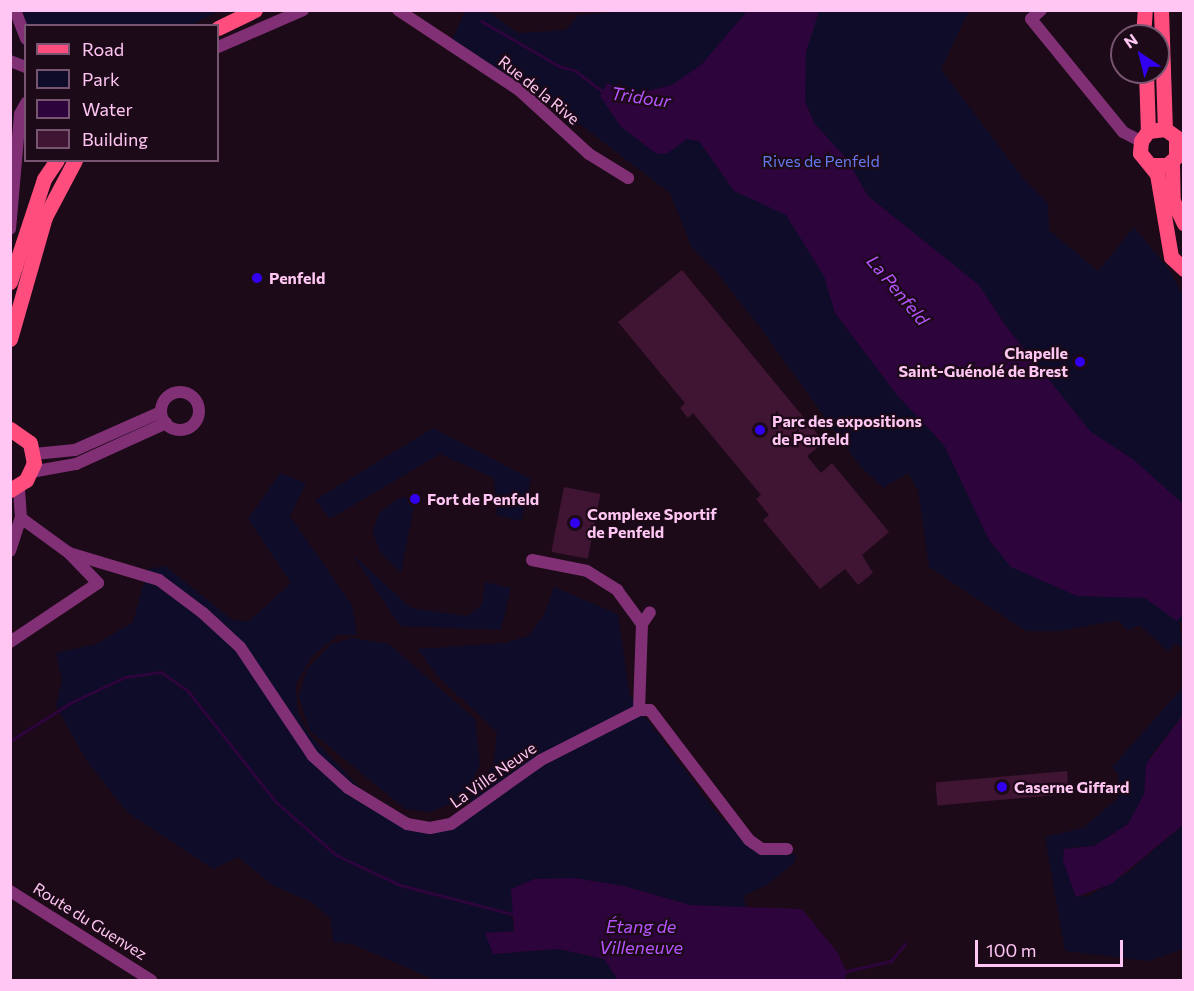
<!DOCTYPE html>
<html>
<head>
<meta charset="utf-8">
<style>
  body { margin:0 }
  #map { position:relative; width:1194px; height:991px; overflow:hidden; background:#1d0a18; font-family:Commissioner,sans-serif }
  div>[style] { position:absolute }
  .green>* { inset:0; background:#0e0c28 }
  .water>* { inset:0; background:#2d043c }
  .stream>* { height:3px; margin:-1.5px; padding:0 1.5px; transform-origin:1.5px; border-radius:1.5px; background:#2d043c }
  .building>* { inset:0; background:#401433; transform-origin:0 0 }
  .minor>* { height:12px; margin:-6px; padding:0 6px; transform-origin:6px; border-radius:6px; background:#813076 }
  .minor>.ring { margin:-6px; padding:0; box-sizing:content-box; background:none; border:12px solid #813076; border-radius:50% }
  .tertiary>* { height:12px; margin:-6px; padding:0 6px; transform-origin:6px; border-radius:6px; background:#813076 }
  .primary>* { height:15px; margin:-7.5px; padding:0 7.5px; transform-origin:7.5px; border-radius:7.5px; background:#ff4d7e }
  .dots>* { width:16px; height:16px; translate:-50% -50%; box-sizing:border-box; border:3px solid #1d0a18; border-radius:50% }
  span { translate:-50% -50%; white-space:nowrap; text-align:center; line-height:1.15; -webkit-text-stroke:4.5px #1d0a18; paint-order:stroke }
  .street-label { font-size:16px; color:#ffc6f3 }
  .park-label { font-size:16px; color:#6378ec }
  .poi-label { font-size:16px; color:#ffc6f3; font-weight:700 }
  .left { translate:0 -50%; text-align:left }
  .right { translate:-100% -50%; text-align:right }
  .water-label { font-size:18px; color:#b554ff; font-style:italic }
  .frame { position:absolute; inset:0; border:12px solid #ffc6f3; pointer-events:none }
  .legend { position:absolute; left:24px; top:24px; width:195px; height:138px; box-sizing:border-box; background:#1d0a18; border:2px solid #775570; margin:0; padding:8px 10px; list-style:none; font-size:18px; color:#ffc6f3 }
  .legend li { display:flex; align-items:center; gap:12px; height:30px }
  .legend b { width:30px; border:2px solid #775570 }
  .north { position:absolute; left:1110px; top:24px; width:60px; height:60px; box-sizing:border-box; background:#1d0a18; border:2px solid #775570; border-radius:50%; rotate:325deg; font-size:16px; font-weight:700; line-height:24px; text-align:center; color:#ffc6f3 }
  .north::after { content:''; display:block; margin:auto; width:21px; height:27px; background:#3100f1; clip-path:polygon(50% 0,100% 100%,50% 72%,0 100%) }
  .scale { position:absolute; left:975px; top:940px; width:148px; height:27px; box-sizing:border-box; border:3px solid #ffc6f3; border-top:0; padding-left:8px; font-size:18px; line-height:21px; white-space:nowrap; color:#ffc6f3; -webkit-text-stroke:4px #1d0a18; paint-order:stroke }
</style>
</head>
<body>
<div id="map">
  <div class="green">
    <div style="clip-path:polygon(23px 11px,219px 11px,190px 26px,27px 25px)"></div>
    <div style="clip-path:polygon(465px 11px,488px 11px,518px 33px,566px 30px,578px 15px,627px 11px,969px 11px,941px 69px,1023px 178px,1048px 203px,1049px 230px,1098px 271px,1134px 227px,1171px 272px,1183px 296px,1184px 619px,1179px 623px,1183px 648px,1176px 643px,1168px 651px,1139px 625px,1127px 631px,1119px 620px,1060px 631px,1026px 631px,929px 567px,918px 490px,908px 473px,883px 488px,859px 465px,762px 330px,715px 270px,692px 248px,670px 193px,574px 120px,452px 40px)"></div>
    <div style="clip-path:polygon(433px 428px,531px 479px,521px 521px,497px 515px,494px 478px,440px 454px,330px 519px,315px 500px)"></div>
    <div style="clip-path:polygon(280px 473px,306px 483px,290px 516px,352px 605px,357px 635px,338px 635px,311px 657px,296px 684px,297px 710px,308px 733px,379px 808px,430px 828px,474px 808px,468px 800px,493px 765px,497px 732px,439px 678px,417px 649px,505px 643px,528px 636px,543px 617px,554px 587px,618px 614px,630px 696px,716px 812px,753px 849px,797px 855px,794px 863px,767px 885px,743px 896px,747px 909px,690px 905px,624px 886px,574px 878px,512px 914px,514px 931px,493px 954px,559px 949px,604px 959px,618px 980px,435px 980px,352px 944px,333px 942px,331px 919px,311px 902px,272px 885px,238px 857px,213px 869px,128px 813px,86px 760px,56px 706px,62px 680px,56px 653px,96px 644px,133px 622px,148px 569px,165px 566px,233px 620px,249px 621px,291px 583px,248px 519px)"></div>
    <div style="clip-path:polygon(416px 495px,416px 496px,401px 573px,380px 552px,373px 532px,379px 513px,399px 498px)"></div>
    <div style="clip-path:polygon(352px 554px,411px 608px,468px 616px,482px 604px,485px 582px,511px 588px,501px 630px,400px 626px)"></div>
    <div style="clip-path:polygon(353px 638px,389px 644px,475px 719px,480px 764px,468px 792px,458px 801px,430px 812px,405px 809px,309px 730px,299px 696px,307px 669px,331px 644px)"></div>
    <div style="clip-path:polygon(1183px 687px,1183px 715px,1149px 758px,1144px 794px,1128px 824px,1094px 846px,1065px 848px,1074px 894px,1087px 897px,1128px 872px,1183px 825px,1183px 949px,1148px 961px,1065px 951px,1045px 837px,1083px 828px,1118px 798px,1118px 774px,1112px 767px)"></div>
  </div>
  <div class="water">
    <div style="clip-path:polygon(747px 11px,819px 11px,806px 52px,805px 101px,814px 123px,846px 158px,868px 196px,979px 285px,1005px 325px,1090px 431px,1134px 460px,1183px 504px,1183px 614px,1177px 621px,1145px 598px,1077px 596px,1011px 567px,989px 540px,944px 445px,897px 395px,835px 313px,824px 276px,786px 215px,734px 191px,699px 141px,687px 139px,668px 153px,657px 154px,621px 127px,600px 96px,607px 83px,635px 94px,672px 85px,702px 64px)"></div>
    <div style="clip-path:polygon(1183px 715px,1183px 825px,1111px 884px,1076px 897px,1063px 861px,1064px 849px,1094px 846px,1128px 824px,1144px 794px,1146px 764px)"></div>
    <div style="clip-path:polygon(574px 878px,624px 886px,690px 905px,802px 909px,838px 953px,847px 974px,844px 980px,618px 980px,604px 959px,559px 949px,493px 954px,485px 933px,514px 931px,511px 889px,534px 879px)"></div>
  </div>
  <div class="stream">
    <div style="left:481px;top:21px;width:90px;rotate:30deg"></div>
    <div style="left:559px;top:66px;width:16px;rotate:15deg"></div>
    <div style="left:574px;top:70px;width:39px;rotate:37deg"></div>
    <div style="left:10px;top:741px;width:73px;rotate:-32.2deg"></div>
    <div style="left:72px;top:702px;width:59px;rotate:-25.3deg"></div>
    <div style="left:125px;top:677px;width:36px;rotate:-8deg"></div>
    <div style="left:161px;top:672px;width:32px;rotate:35deg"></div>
    <div style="left:187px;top:690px;width:142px;rotate:51.6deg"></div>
    <div style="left:275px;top:801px;width:81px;rotate:41.5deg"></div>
    <div style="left:336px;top:855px;width:71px;rotate:25.1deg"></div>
    <div style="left:400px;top:885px;width:116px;rotate:14.5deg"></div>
    <div style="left:842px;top:972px;width:50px;rotate:-12.7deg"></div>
    <div style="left:891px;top:961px;width:22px;rotate:-51deg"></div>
  </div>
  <div class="building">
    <div style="clip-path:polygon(682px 270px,824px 442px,807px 456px,821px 473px,832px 463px,889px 532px,862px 555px,873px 573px,858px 585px,845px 569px,820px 589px,763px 520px,769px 515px,756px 499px,761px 495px,693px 413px,688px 418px,680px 408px,685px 403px,618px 322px)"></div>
    <div style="left:564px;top:487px;width:37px;height:66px;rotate:11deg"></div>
    <div style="left:1067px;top:771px;width:23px;height:132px;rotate:85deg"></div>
  </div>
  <div class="minor">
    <div style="left:15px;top:10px;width:31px;rotate:69deg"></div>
    <div style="left:398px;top:10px;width:145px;rotate:33.5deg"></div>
    <div style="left:519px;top:90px;width:95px;rotate:42.4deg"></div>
    <div style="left:589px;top:154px;width:46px;rotate:31.6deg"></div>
    <div style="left:1041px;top:10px;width:13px;rotate:138deg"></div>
    <div style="left:1031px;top:19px;width:146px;rotate:50.8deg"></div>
    <div style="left:1123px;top:132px;width:20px;rotate:27deg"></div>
    <div style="left:218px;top:47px;width:93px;rotate:-23.5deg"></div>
    <div style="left:10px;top:61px;width:17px;rotate:21deg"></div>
    <div style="left:10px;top:229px;width:115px;rotate:-85deg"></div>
    <div style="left:20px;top:114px;width:13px;rotate:-61deg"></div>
    <div class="ring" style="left:161px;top:392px;width:26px;height:26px"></div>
    <div style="left:34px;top:454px;width:41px;rotate:-5.6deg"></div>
    <div style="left:75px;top:450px;width:94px;rotate:-23.8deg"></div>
    <div style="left:31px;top:472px;width:46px;rotate:-10.1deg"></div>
    <div style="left:76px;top:464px;width:99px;rotate:-24.5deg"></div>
    <div style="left:69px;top:553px;width:94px;rotate:16.7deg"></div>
    <div style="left:159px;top:580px;width:55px;rotate:36.9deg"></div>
    <div style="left:203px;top:613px;width:50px;rotate:42.6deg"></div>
    <div style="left:240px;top:647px;width:131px;rotate:56.2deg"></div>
    <div style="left:313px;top:756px;width:47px;rotate:42.4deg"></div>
    <div style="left:348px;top:788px;width:69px;rotate:31.4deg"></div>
    <div style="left:407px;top:824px;width:23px;rotate:10deg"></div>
    <div style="left:430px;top:828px;width:21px;rotate:-11deg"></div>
    <div style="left:451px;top:824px;width:110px;rotate:-35.4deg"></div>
    <div style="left:541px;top:760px;width:110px;rotate:-27deg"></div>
    <div style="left:639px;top:710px;width:11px"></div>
    <div style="left:650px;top:710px;width:163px;rotate:52.7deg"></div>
    <div style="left:749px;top:840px;width:16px;rotate:35deg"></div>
    <div style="left:762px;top:849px;width:25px"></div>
    <div style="left:532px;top:560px;width:56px;rotate:11.3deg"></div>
    <div style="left:587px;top:571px;width:36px;rotate:32deg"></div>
    <div style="left:617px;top:590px;width:42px;rotate:53.7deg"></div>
    <div style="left:10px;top:642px;width:106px;rotate:-33.8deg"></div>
    <div style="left:98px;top:583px;width:42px;rotate:-134deg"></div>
    <div style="left:69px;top:553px;width:59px;rotate:-143.9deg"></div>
    <div style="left:639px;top:710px;width:86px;rotate:-88deg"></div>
    <div style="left:642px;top:624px;width:14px;rotate:-56deg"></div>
    <div style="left:10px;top:891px;width:167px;rotate:32.3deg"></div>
  </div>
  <div class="tertiary">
    <div style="left:10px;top:551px;width:35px;rotate:-72deg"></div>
    <div style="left:21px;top:518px;width:32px;rotate:-94deg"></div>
  </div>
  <div class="primary">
    <div style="left:1161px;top:10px;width:119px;rotate:88.1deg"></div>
    <div style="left:218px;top:28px;width:41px;rotate:-25.9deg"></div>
    <div style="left:1143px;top:36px;width:26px;rotate:-86deg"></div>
    <div style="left:1146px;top:72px;width:59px;rotate:88.1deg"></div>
    <div style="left:1172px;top:162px;width:39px;rotate:89deg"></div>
    <div style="left:1173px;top:201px;width:25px;rotate:64deg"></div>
    <div style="left:1151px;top:165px;width:16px"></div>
    <div style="left:1167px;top:165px;width:12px;rotate:-42deg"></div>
    <div style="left:1176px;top:157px;width:20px;rotate:-90deg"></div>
    <div style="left:1176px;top:137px;width:14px;rotate:-144deg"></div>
    <div style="left:1165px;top:129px;width:17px;rotate:173deg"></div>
    <div style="left:1148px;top:131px;width:12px;rotate:125deg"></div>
    <div style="left:1141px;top:141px;width:12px;rotate:95deg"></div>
    <div style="left:1140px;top:153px;width:27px;rotate:51deg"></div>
    <div style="left:1157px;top:174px;width:84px;rotate:80.4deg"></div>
    <div style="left:1171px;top:257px;width:18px;rotate:43deg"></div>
    <div style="left:10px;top:282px;width:108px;rotate:-71.7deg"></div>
    <div style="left:44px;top:179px;width:23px;rotate:-56deg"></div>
    <div style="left:10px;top:339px;width:127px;rotate:-74deg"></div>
    <div style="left:45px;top:217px;width:64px;rotate:-62.2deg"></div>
    <div style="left:10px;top:429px;width:24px;rotate:35deg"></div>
    <div style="left:30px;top:443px;width:20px;rotate:79deg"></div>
    <div style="left:34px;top:463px;width:19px;rotate:115deg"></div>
    <div style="left:26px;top:480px;width:19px;rotate:148deg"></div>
  </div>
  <div class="dots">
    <div style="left:257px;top:278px;background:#3100f1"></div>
    <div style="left:1080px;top:362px;background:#3100f1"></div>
    <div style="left:760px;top:430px;background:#3100f1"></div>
    <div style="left:415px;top:499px;background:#3100f1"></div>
    <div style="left:575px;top:523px;background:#3100f1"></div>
    <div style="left:1002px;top:787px;background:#3100f1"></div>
  </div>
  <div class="street-label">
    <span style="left:539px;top:90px;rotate:39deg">Rue de la Rive</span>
    <span style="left:493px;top:775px;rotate:-35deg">La Ville Neuve</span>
    <span style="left:90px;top:921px;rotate:32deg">Route du Guenvez</span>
  </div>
  <div class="park-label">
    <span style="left:821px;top:161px">Rives de Penfeld</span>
  </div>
  <div class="poi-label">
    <span class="left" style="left:269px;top:278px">Penfeld</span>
    <span class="right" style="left:1068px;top:362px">Chapelle<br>Saint-Guénolé de Brest</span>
    <span class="left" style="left:772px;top:430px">Parc des expositions<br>de Penfeld</span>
    <span class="left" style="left:427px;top:499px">Fort de Penfeld</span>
    <span class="left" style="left:587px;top:523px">Complexe Sportif<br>de Penfeld</span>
    <span class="left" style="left:1014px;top:787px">Caserne Giffard</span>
  </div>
  <div class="water-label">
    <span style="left:641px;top:97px;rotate:8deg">Tridour</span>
    <span style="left:898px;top:290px;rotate:50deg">La Penfeld</span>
    <span style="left:641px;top:937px">Étang de<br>Villeneuve</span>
  </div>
  <div class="frame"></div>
  <ul class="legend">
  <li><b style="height:8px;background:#ff4d7e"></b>Road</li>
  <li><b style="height:16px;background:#0e0c28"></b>Park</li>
  <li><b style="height:16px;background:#2d043c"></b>Water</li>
  <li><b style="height:16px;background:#401433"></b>Building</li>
  </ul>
  <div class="north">N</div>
  <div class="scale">100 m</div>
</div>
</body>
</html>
